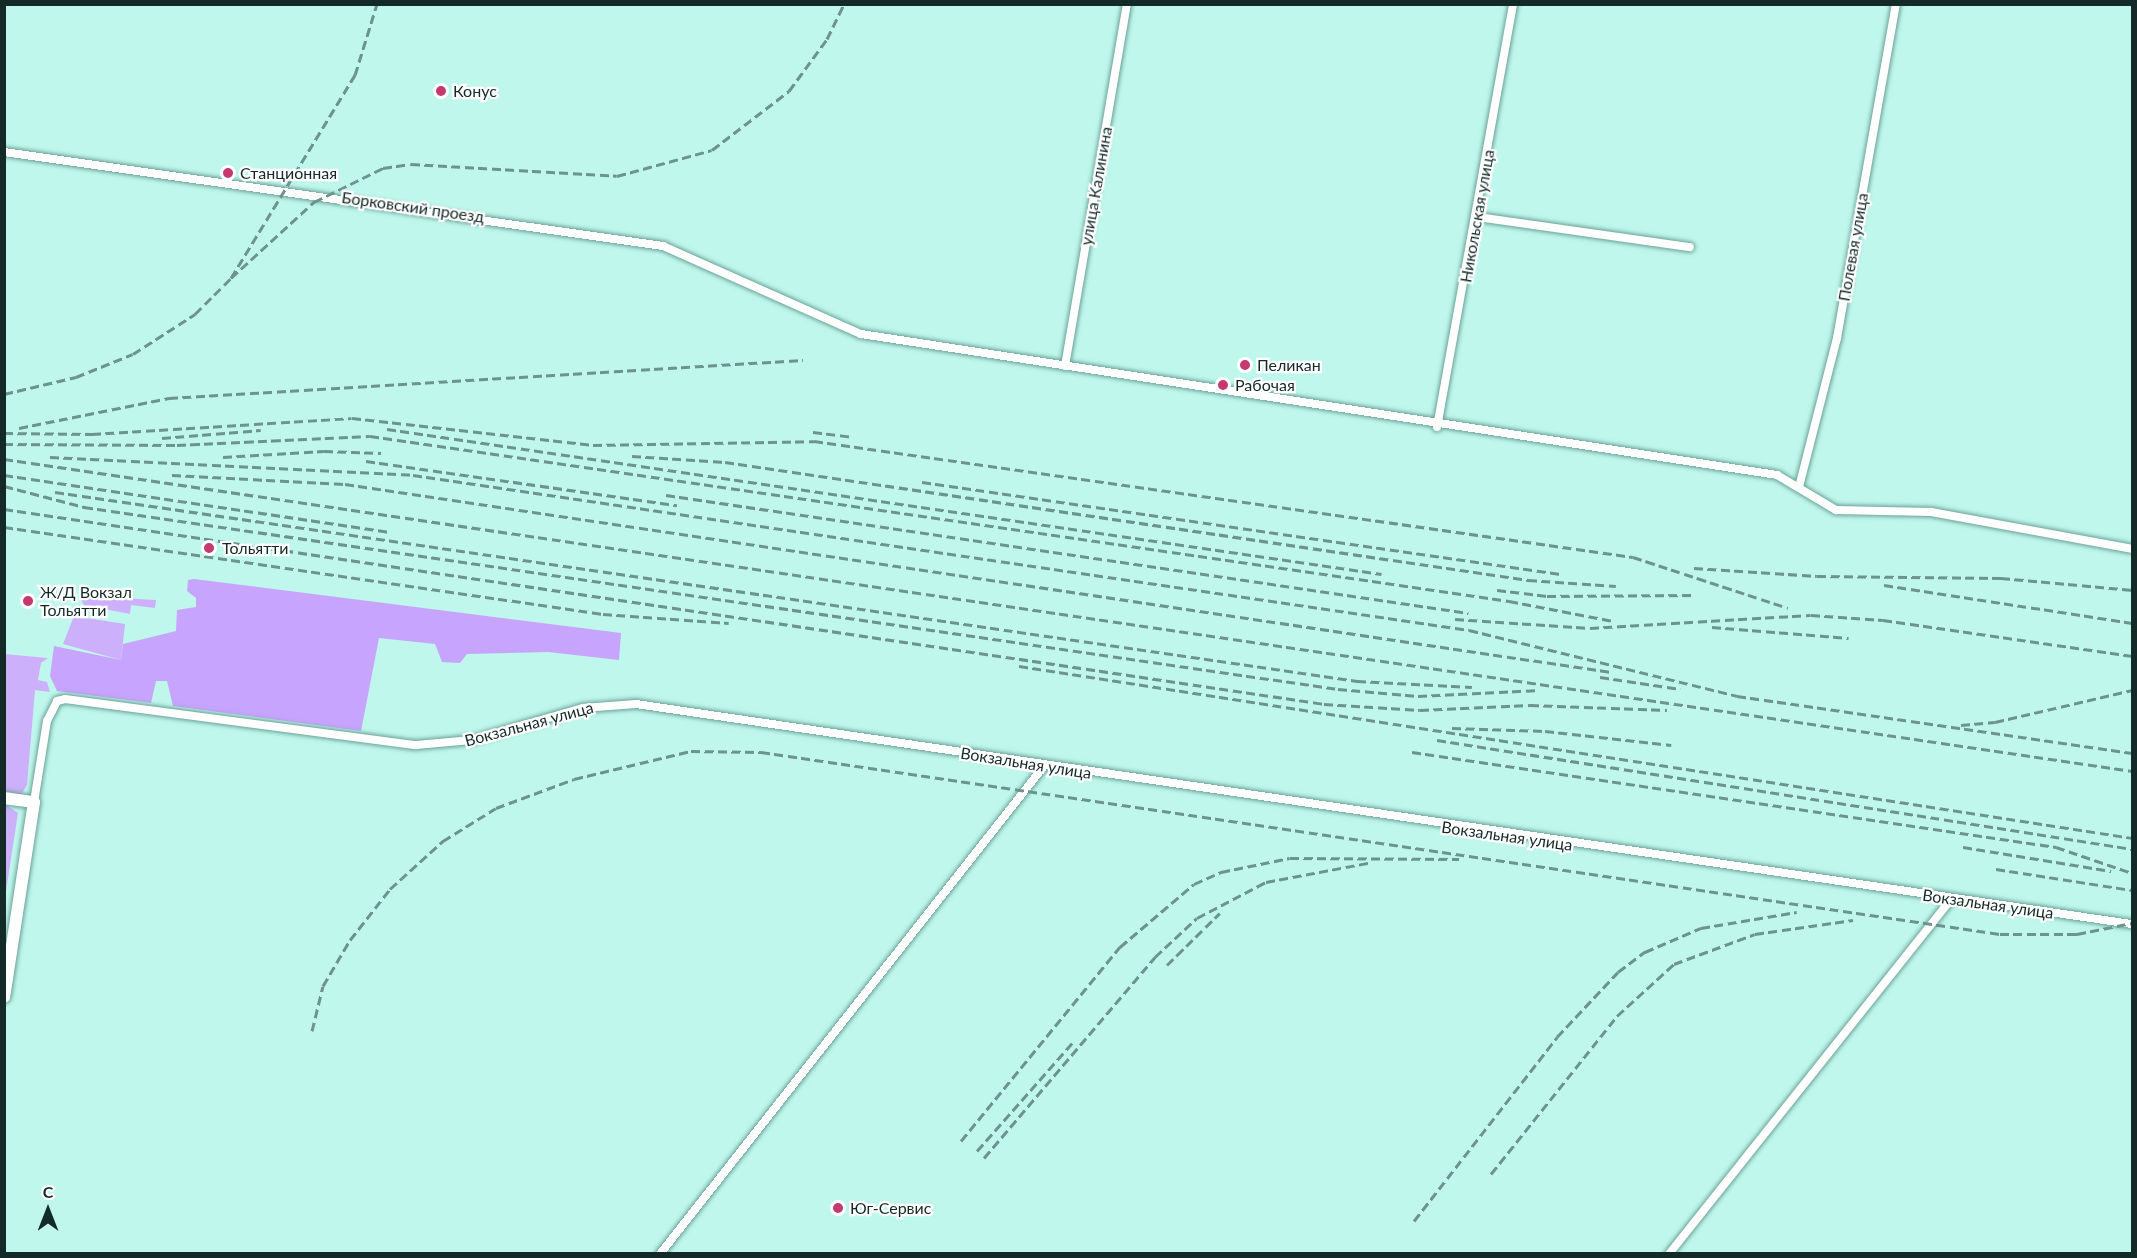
<!DOCTYPE html>
<html>
<head>
<meta charset="utf-8">
<style>
  body { margin:0 }
  #map { position:relative; width:2137px; height:1258px; overflow:hidden; background:#bff7ec; font-family:Lato,sans-serif }
  div>[style] { position:absolute }
  .green>* { inset:0; background:#cdb0fb }
  .forest>* { inset:0; background:#c7a4fd }
  .roads { filter:drop-shadow(0 0 2px #6ca298) drop-shadow(0 0 2px #6ca298) }
  .street>* { height:8px; margin:-4px; padding:0 4px; transform-origin:4px; border-radius:4px; background:#fff }
  .secondary>* { height:12px; margin:-6px; padding:0 6px; transform-origin:6px; border-radius:6px; background:#fff }
  .rail>* { height:3px; margin-top:-1.5px; transform-origin:0; background:repeating-linear-gradient(90deg,#6c938c 0 9px,transparent 0 13.5px) }
  .dots>* { width:16px; height:16px; translate:-50% -50%; box-sizing:border-box; border:3px solid #fff; border-radius:50% }
  span { translate:-50% -50%; white-space:nowrap; text-align:center; line-height:1.15; -webkit-text-stroke:4.5px #fff; paint-order:stroke }
  .poi-label { font-size:16px; color:#142a26 }
  .left { translate:0 -50%; text-align:left }
  .street-label { font-size:16px; color:#142a26 }
  .frame { position:absolute; inset:0; border:6px solid #142a26; pointer-events:none }
  .north { position:absolute; left:18px; top:1180px; width:60px; height:60px; -webkit-text-stroke:4px #fff; paint-order:stroke; rotate:0deg; font-size:16px; font-weight:700; line-height:24px; text-align:center; color:#142a26 }
  .north::after { content:''; display:block; margin:auto; width:21px; height:27px; background:#142a26; clip-path:polygon(50% 0,100% 100%,50% 72%,0 100%) }
</style>
</head>
<body>
<div id="map">
  <div class="green">
    <div style="clip-path:polygon(79px 596px,156px 600px,155px 608px,131px 605px,130px 614px,84px 605px)"></div>
    <div style="clip-path:polygon(74px 616px,125px 624px,121px 660px,63px 644px)"></div>
    <div style="clip-path:polygon(4px 654px,48px 658px,41px 663px,38px 680px,47px 682px,50px 692px,35px 690px,27px 785px,21px 795px,5px 792px)"></div>
    <div style="clip-path:polygon(5px 804px,18px 813px,5px 898px,4px 804px)"></div>
  </div>
  <div class="forest">
    <div style="clip-path:polygon(194px 579px,621px 633px,619px 660px,548px 652px,467px 654px,460px 663px,442px 662px,435px 644px,379px 638px,361px 731px,173px 706px,167px 681px,156px 681px,151px 703px,57px 691px,50px 676px,54px 646px,121px 660px,123px 644px,176px 631px,177px 610px,196px 607px,196px 598px,187px 591px,188px 580px)"></div>
  </div>
  <div class="roads">
    <div class="street">
      <div style="left:4px;top:152px;width:666px;rotate:8.12deg"></div>
      <div style="left:663px;top:246px;width:217px;rotate:24deg"></div>
      <div style="left:861px;top:334px;width:927px;rotate:8.75deg"></div>
      <div style="left:1777px;top:475px;width:69px;rotate:30.7deg"></div>
      <div style="left:1836px;top:510px;width:95px;rotate:1.2deg"></div>
      <div style="left:1931px;top:512px;width:204px;rotate:10.4deg"></div>
      <div style="left:1478px;top:217px;width:214px;rotate:8.1deg"></div>
      <div style="left:1065px;top:366px;width:367px;rotate:-80.3deg"></div>
      <div style="left:1437px;top:427px;width:430px;rotate:-79.8deg"></div>
      <div style="left:1799px;top:487px;width:154px;rotate:-75.7deg"></div>
      <div style="left:1837px;top:338px;width:339px;rotate:-80deg"></div>
      <div style="left:34px;top:802px;width:82px;rotate:-80.9deg"></div>
      <div style="left:47px;top:721px;width:22px;rotate:-63deg"></div>
      <div style="left:57px;top:701px;width:8px;rotate:-14deg"></div>
      <div style="left:65px;top:699px;width:354px;rotate:7.5deg"></div>
      <div style="left:416px;top:745px;width:56px;rotate:-5.1deg"></div>
      <div style="left:472px;top:740px;width:116px;rotate:-16.1deg"></div>
      <div style="left:583px;top:708px;width:53px;rotate:-4.3deg"></div>
      <div style="left:636px;top:704px;width:1512px;rotate:8.37deg"></div>
      <div style="left:660px;top:1254px;width:621px;rotate:-51.8deg"></div>
      <div style="left:1669px;top:1254px;width:453px;rotate:-51.5deg"></div>
    </div>
    <div class="secondary">
      <div style="left:4px;top:798px;width:30px;rotate:8deg"></div>
      <div style="left:34px;top:802px;width:197px;rotate:98.7deg"></div>
    </div>
  </div>
  <div class="rail">
    <div style="left:231px;top:278px;width:113px;rotate:-42.5deg"></div>
    <div style="left:314px;top:202px;width:77px;rotate:-26.2deg"></div>
    <div style="left:383px;top:168px;width:28px;rotate:-8deg"></div>
    <div style="left:411px;top:164px;width:206px;rotate:3.3deg"></div>
    <div style="left:617px;top:176px;width:98px;rotate:-15.3deg"></div>
    <div style="left:712px;top:150px;width:97px;rotate:-37.5deg"></div>
    <div style="left:789px;top:91px;width:64px;rotate:-53.8deg"></div>
    <div style="left:827px;top:39px;width:39px;rotate:-64deg"></div>
    <div style="left:4px;top:394px;width:74px;rotate:-13.3deg"></div>
    <div style="left:76px;top:377px;width:61px;rotate:-22deg"></div>
    <div style="left:133px;top:354px;width:74px;rotate:-32.8deg"></div>
    <div style="left:195px;top:314px;width:51px;rotate:-45deg"></div>
    <div style="left:231px;top:278px;width:238px;rotate:-58.6deg"></div>
    <div style="left:355px;top:75px;width:74px;rotate:-72.8deg"></div>
    <div style="left:19px;top:428px;width:153px;rotate:-11.3deg"></div>
    <div style="left:169px;top:398px;width:635px;rotate:-3.43deg"></div>
    <div style="left:387px;top:429px;width:1005px;rotate:8.3deg"></div>
    <div style="left:813px;top:432px;width:38px;rotate:7deg"></div>
    <div style="left:4px;top:433px;width:88px;rotate:0.7deg"></div>
    <div style="left:92px;top:434px;width:260px;rotate:-3.5deg"></div>
    <div style="left:352px;top:418px;width:243px;rotate:6.4deg"></div>
    <div style="left:593px;top:445px;width:221px;rotate:-1deg"></div>
    <div style="left:814px;top:441px;width:827px;rotate:8.06deg"></div>
    <div style="left:1633px;top:557px;width:163px;rotate:18.2deg"></div>
    <div style="left:162px;top:438px;width:99px;rotate:-4.6deg"></div>
    <div style="left:4px;top:444px;width:173px;rotate:0.3deg"></div>
    <div style="left:177px;top:445px;width:193px;rotate:-2.7deg"></div>
    <div style="left:370px;top:436px;width:1151px;rotate:8.24deg"></div>
    <div style="left:1509px;top:601px;width:106px;rotate:10.9deg"></div>
    <div style="left:632px;top:456px;width:93px;rotate:3.7deg"></div>
    <div style="left:725px;top:462px;width:812px;rotate:8.36deg"></div>
    <div style="left:1528px;top:580px;width:88px;rotate:3.9deg"></div>
    <div style="left:50px;top:457px;width:363px;rotate:2.8deg"></div>
    <div style="left:413px;top:475px;width:1067px;rotate:8.35deg"></div>
    <div style="left:1469px;top:630px;width:276px;rotate:13.8deg"></div>
    <div style="left:1737px;top:696px;width:399px;rotate:8.2deg"></div>
    <div style="left:223px;top:457px;width:101px;rotate:-3.4deg"></div>
    <div style="left:324px;top:451px;width:57px;rotate:2deg"></div>
    <div style="left:4px;top:459px;width:2151px;rotate:8.34deg"></div>
    <div style="left:366px;top:461px;width:314px;rotate:8.1deg"></div>
    <div style="left:4px;top:475px;width:390px;rotate:8.4deg"></div>
    <div style="left:172px;top:475px;width:173px;rotate:3deg"></div>
    <div style="left:345px;top:484px;width:1280px;rotate:8.45deg"></div>
    <div style="left:922px;top:482px;width:645px;rotate:8.21deg"></div>
    <div style="left:4px;top:486px;width:83px;rotate:14.7deg"></div>
    <div style="left:84px;top:507px;width:1267px;rotate:8.26deg"></div>
    <div style="left:1338px;top:689px;width:80px;rotate:5deg"></div>
    <div style="left:1418px;top:696px;width:121px;rotate:-2.8deg"></div>
    <div style="left:55px;top:492px;width:1316px;rotate:8.26deg"></div>
    <div style="left:1357px;top:681px;width:115px;rotate:3deg"></div>
    <div style="left:666px;top:495px;width:811px;rotate:8.37deg"></div>
    <div style="left:4px;top:509px;width:1334px;rotate:8.4deg"></div>
    <div style="left:1324px;top:704px;width:96px;rotate:3.6deg"></div>
    <div style="left:1420px;top:710px;width:110px;rotate:-2.6deg"></div>
    <div style="left:1530px;top:705px;width:137px;rotate:2.1deg"></div>
    <div style="left:4px;top:527px;width:605px;rotate:8.26deg"></div>
    <div style="left:603px;top:614px;width:126px;rotate:4.1deg"></div>
    <div style="left:1694px;top:568px;width:123px;rotate:3.7deg"></div>
    <div style="left:1817px;top:576px;width:184px;rotate:0.6deg"></div>
    <div style="left:2001px;top:578px;width:132px;rotate:5.2deg"></div>
    <div style="left:1884px;top:585px;width:251px;rotate:8.7deg"></div>
    <div style="left:1497px;top:590px;width:50px;rotate:6.8deg"></div>
    <div style="left:1547px;top:596px;width:148px;rotate:-0.4deg"></div>
    <div style="left:1455px;top:619px;width:135px;rotate:3.8deg"></div>
    <div style="left:1590px;top:628px;width:221px;rotate:-3.4deg"></div>
    <div style="left:1811px;top:615px;width:72px;rotate:4deg"></div>
    <div style="left:1883px;top:620px;width:252px;rotate:8.2deg"></div>
    <div style="left:1712px;top:627px;width:137px;rotate:4.6deg"></div>
    <div style="left:1019px;top:666px;width:1126px;rotate:8.78deg"></div>
    <div style="left:1600px;top:677px;width:81px;rotate:8.5deg"></div>
    <div style="left:1961px;top:725px;width:34px;rotate:-5deg"></div>
    <div style="left:1995px;top:722px;width:141px;rotate:-13.1deg"></div>
    <div style="left:1452px;top:728px;width:93px;rotate:1.8deg"></div>
    <div style="left:1545px;top:731px;width:127px;rotate:6.3deg"></div>
    <div style="left:1437px;top:740px;width:703px;rotate:8.91deg"></div>
    <div style="left:1412px;top:752px;width:651px;rotate:8.39deg"></div>
    <div style="left:2056px;top:847px;width:80px;rotate:18.9deg"></div>
    <div style="left:1963px;top:847px;width:150px;rotate:9.2deg"></div>
    <div style="left:1996px;top:869px;width:138px;rotate:8.8deg"></div>
    <div style="left:1167px;top:965px;width:74px;rotate:-44.5deg"></div>
    <div style="left:312px;top:1031px;width:46px;rotate:-76.3deg"></div>
    <div style="left:323px;top:986px;width:53px;rotate:-59.6deg"></div>
    <div style="left:350px;top:940px;width:65px;rotate:-51.9deg"></div>
    <div style="left:390px;top:889px;width:72px;rotate:-42.2deg"></div>
    <div style="left:443px;top:841px;width:62px;rotate:-31.9deg"></div>
    <div style="left:496px;top:808px;width:83px;rotate:-20.4deg"></div>
    <div style="left:574px;top:779px;width:120px;rotate:-13.5deg"></div>
    <div style="left:691px;top:751px;width:70px;rotate:0.8deg"></div>
    <div style="left:761px;top:752px;width:1252px;rotate:8.36deg"></div>
    <div style="left:2000px;top:934px;width:77px"></div>
    <div style="left:2077px;top:934px;width:56px;rotate:-11.3deg"></div>
    <div style="left:961px;top:1141px;width:251px;rotate:-50.7deg"></div>
    <div style="left:1120px;top:947px;width:97px;rotate:-40.4deg"></div>
    <div style="left:1194px;top:884px;width:30px;rotate:-24deg"></div>
    <div style="left:1221px;top:872px;width:70px;rotate:-11.5deg"></div>
    <div style="left:1290px;top:858px;width:169px;rotate:0.3deg"></div>
    <div style="left:977px;top:1151px;width:145px;rotate:-48.6deg"></div>
    <div style="left:984px;top:1158px;width:264px;rotate:-49.6deg"></div>
    <div style="left:1155px;top:957px;width:57px;rotate:-42.9deg"></div>
    <div style="left:1197px;top:918px;width:78px;rotate:-27.6deg"></div>
    <div style="left:1266px;top:882px;width:104px;rotate:-10.6deg"></div>
    <div style="left:1491px;top:1174px;width:202px;rotate:-51.4deg"></div>
    <div style="left:1617px;top:1016px;width:77px;rotate:-42.4deg"></div>
    <div style="left:1674px;top:964px;width:86px;rotate:-20.3deg"></div>
    <div style="left:1755px;top:934px;width:99px;rotate:-8.1deg"></div>
    <div style="left:1414px;top:1221px;width:233px;rotate:-52.1deg"></div>
    <div style="left:1557px;top:1037px;width:89px;rotate:-46.8deg"></div>
    <div style="left:1618px;top:972px;width:34px;rotate:-37deg"></div>
    <div style="left:1645px;top:952px;width:61px;rotate:-23.2deg"></div>
    <div style="left:1701px;top:928px;width:97px;rotate:-9.5deg"></div>
  </div>
  <div class="dots">
    <div style="left:441px;top:91px;background:#c4396e"></div>
    <div style="left:228px;top:173px;background:#c4396e"></div>
    <div style="left:1245px;top:365px;background:#c4396e"></div>
    <div style="left:1223px;top:385px;background:#c4396e"></div>
    <div style="left:209px;top:548px;background:#c4396e"></div>
    <div style="left:28px;top:601px;background:#c4396e"></div>
    <div style="left:838px;top:1208px;background:#c4396e"></div>
  </div>
  <div class="poi-label">
    <span class="left" style="left:453px;top:91px">Конус</span>
    <span class="left" style="left:240px;top:173px">Станционная</span>
    <span class="left" style="left:1257px;top:365px">Пеликан</span>
    <span class="left" style="left:1235px;top:385px">Рабочая</span>
    <span class="left" style="left:222px;top:548px">Тольятти</span>
    <span class="left" style="left:40px;top:601px">Ж/Д Вокзал<br>Тольятти</span>
    <span class="left" style="left:850px;top:1208px">Юг-Сервис</span>
  </div>
  <div class="street-label">
    <span style="left:1096px;top:186px;rotate:-80deg">улица Калинина</span>
    <span style="left:413px;top:207px;rotate:8deg">Борковский проезд</span>
    <span style="left:1477px;top:216px;rotate:-80deg">Никольская улица</span>
    <span style="left:1853px;top:247px;rotate:-80deg">Полевая улица</span>
    <span style="left:529px;top:724px;rotate:-15deg">Вокзальная улица</span>
    <span style="left:1026px;top:763px;rotate:9deg">Вокзальная улица</span>
    <span style="left:1507px;top:836px;rotate:8deg">Вокзальная улица</span>
    <span style="left:1988px;top:904px;rotate:8deg">Вокзальная улица</span>
  </div>
  <div class="frame"></div>
  <div class="north">С</div>
</div>
</body>
</html>
